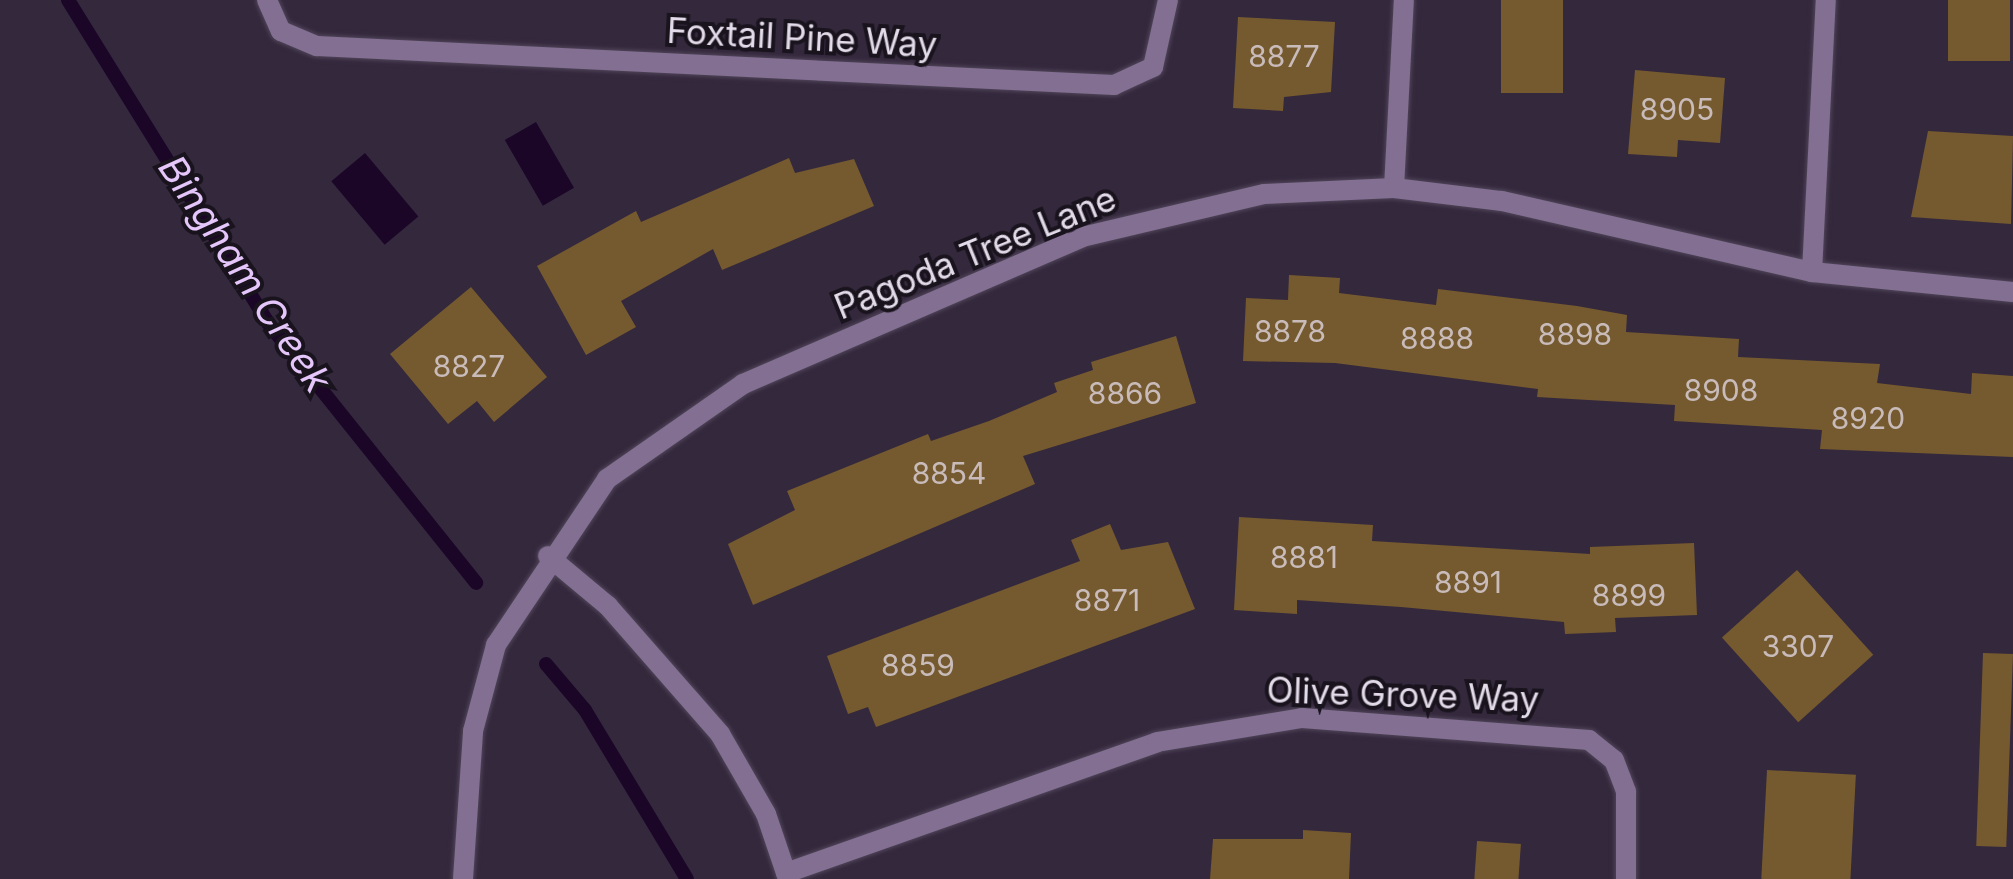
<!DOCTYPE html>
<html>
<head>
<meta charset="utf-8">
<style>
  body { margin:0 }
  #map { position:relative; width:2013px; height:879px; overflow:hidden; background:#34283d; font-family:Inter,sans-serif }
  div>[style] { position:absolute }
  .water>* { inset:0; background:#1b0628; transform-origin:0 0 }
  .stream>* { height:14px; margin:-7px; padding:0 7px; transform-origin:7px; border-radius:7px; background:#1b0628 }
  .building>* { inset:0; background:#755a2f; transform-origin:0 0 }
  .roads { filter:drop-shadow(0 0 2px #504559) drop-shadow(0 0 2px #504559) }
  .minor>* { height:20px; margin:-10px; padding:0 10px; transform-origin:10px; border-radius:10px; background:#836f92 }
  span { translate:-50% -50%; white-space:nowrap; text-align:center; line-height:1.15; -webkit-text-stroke:8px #19131d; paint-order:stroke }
  .number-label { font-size:30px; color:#c8bbba }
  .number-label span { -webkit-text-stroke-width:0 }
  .street-label { font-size:35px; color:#e3dbe9 }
  .water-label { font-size:38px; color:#e5c6fb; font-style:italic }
</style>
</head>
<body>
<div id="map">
  <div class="water">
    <div style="left:536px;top:122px;width:76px;height:36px;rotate:60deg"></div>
    <div style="left:365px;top:153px;width:83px;height:44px;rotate:50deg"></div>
  </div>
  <div class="stream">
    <div style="left:68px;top:0;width:380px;rotate:58.2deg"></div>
    <div style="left:268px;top:323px;width:333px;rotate:51.3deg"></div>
    <div style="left:546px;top:664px;width:60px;rotate:49.7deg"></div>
    <div style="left:585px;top:710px;width:197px;rotate:58.9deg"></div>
  </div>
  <div class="building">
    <div style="left:1501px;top:0;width:62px;height:93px"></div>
    <div style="left:1948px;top:0;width:62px;height:61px"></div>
    <div style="clip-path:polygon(1238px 17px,1335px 22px,1331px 92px,1284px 97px,1283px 111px,1233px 108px)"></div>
    <div style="clip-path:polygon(1635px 70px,1725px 78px,1720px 143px,1678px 140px,1677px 157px,1628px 154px)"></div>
    <div style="clip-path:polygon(1928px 131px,2013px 136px,2011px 224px,1911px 217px)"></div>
    <div style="clip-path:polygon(789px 158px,795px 173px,854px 159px,874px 206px,722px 270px,713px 249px,621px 301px,636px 327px,586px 355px,537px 266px,636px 211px,641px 222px)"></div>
    <div style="clip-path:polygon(1289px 275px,1340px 278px,1339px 293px,1436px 305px,1438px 289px,1577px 306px,1627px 315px,1626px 332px,1739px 339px,1738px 357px,1880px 364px,1877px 383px,1971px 394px,1972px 373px,2013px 376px,2013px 457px,1820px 449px,1822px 430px,1674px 421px,1675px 405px,1537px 397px,1538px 389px,1335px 363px,1243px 361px,1246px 298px,1288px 300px)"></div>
    <div style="clip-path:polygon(471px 287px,547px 377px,494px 422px,477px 401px,448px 424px,390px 354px)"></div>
    <div style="clip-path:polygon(1176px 336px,1196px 403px,1023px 456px,1035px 484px,753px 605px,728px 544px,795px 510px,787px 491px,928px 434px,931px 441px,989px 421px,1057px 392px,1054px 383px,1093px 370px,1091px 362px)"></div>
    <div style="clip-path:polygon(1239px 517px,1373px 525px,1372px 541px,1590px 554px,1590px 547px,1694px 543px,1697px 615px,1615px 618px,1616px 632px,1565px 634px,1564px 622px,1401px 607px,1297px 600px,1297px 614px,1234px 610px)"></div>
    <div style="clip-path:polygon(1110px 524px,1121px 550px,1168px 542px,1195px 609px,876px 727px,868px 707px,848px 714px,827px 656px,1080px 561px,1071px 540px)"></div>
    <div style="left:1797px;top:570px;width:114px;height:101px;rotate:48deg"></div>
    <div style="left:1983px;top:653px;width:30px;height:193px;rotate:2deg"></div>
    <div style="left:1767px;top:770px;width:89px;height:109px;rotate:3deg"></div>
    <div style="clip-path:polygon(1303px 830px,1351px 833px,1349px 879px,1210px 879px,1213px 839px,1303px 839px)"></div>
    <div style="left:1477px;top:841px;width:44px;height:38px;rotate:4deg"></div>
  </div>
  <div class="roads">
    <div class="minor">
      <div style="left:267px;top:0;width:34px;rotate:66deg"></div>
      <div style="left:281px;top:31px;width:39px;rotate:23deg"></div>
      <div style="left:317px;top:46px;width:798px;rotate:2.8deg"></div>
      <div style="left:1114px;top:85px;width:43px;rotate:-24.8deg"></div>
      <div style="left:1153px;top:67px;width:69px;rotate:-77.4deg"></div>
      <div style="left:1394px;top:188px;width:188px;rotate:-87deg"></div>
      <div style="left:1812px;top:272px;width:272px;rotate:-87.1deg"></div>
      <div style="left:548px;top:556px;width:78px;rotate:39.8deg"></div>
      <div style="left:608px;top:606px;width:170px;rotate:48.8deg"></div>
      <div style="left:720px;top:734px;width:92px;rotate:60.1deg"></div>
      <div style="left:766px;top:814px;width:69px;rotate:71.3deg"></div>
      <div style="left:786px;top:873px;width:393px;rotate:-19.4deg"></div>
      <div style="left:1157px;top:742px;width:147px;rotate:-9.4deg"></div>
      <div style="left:1302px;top:718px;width:288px;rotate:4.4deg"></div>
      <div style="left:1589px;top:740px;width:32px;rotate:39deg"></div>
      <div style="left:1614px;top:760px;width:34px;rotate:69deg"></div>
      <div style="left:1626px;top:792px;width:87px;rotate:90deg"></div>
      <div style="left:463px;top:879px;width:148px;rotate:-86.1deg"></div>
      <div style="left:473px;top:731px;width:89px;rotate:-75deg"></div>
      <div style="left:496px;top:645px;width:200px;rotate:-56.2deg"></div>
      <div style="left:607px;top:479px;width:166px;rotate:-34.9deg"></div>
      <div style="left:743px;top:384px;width:369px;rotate:-23.4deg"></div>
      <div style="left:1082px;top:237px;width:187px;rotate:-13.3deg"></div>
      <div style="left:1264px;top:194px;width:130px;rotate:-2.6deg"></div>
      <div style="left:1394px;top:188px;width:109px;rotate:6.9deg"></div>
      <div style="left:1502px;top:201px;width:318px;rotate:12.9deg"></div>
      <div style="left:1812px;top:272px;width:202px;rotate:5.7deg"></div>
    </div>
  </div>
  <div class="number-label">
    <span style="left:1284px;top:56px">8877</span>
    <span style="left:1677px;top:109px">8905</span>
    <span style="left:1290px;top:331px">8878</span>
    <span style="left:1575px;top:334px">8898</span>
    <span style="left:1437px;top:338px">8888</span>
    <span style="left:469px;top:366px">8827</span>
    <span style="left:1721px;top:390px">8908</span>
    <span style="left:1125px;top:393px">8866</span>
    <span style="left:1868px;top:418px">8920</span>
    <span style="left:949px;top:473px">8854</span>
    <span style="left:1304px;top:557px">8881</span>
    <span style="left:1468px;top:582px">8891</span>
    <span style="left:1629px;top:595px">8899</span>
    <span style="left:1107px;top:600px">8871</span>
    <span style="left:1798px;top:646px">3307</span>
    <span style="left:918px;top:665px">8859</span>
  </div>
  <div class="street-label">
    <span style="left:802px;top:37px;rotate:3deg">Foxtail Pine Way</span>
    <span style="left:975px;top:252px;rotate:-22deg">Pagoda Tree Lane</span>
    <span style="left:1403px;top:694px;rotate:2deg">Olive Grove Way</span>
  </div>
  <div class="water-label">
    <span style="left:245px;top:274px;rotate:56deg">Bingham Creek</span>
  </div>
</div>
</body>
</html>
